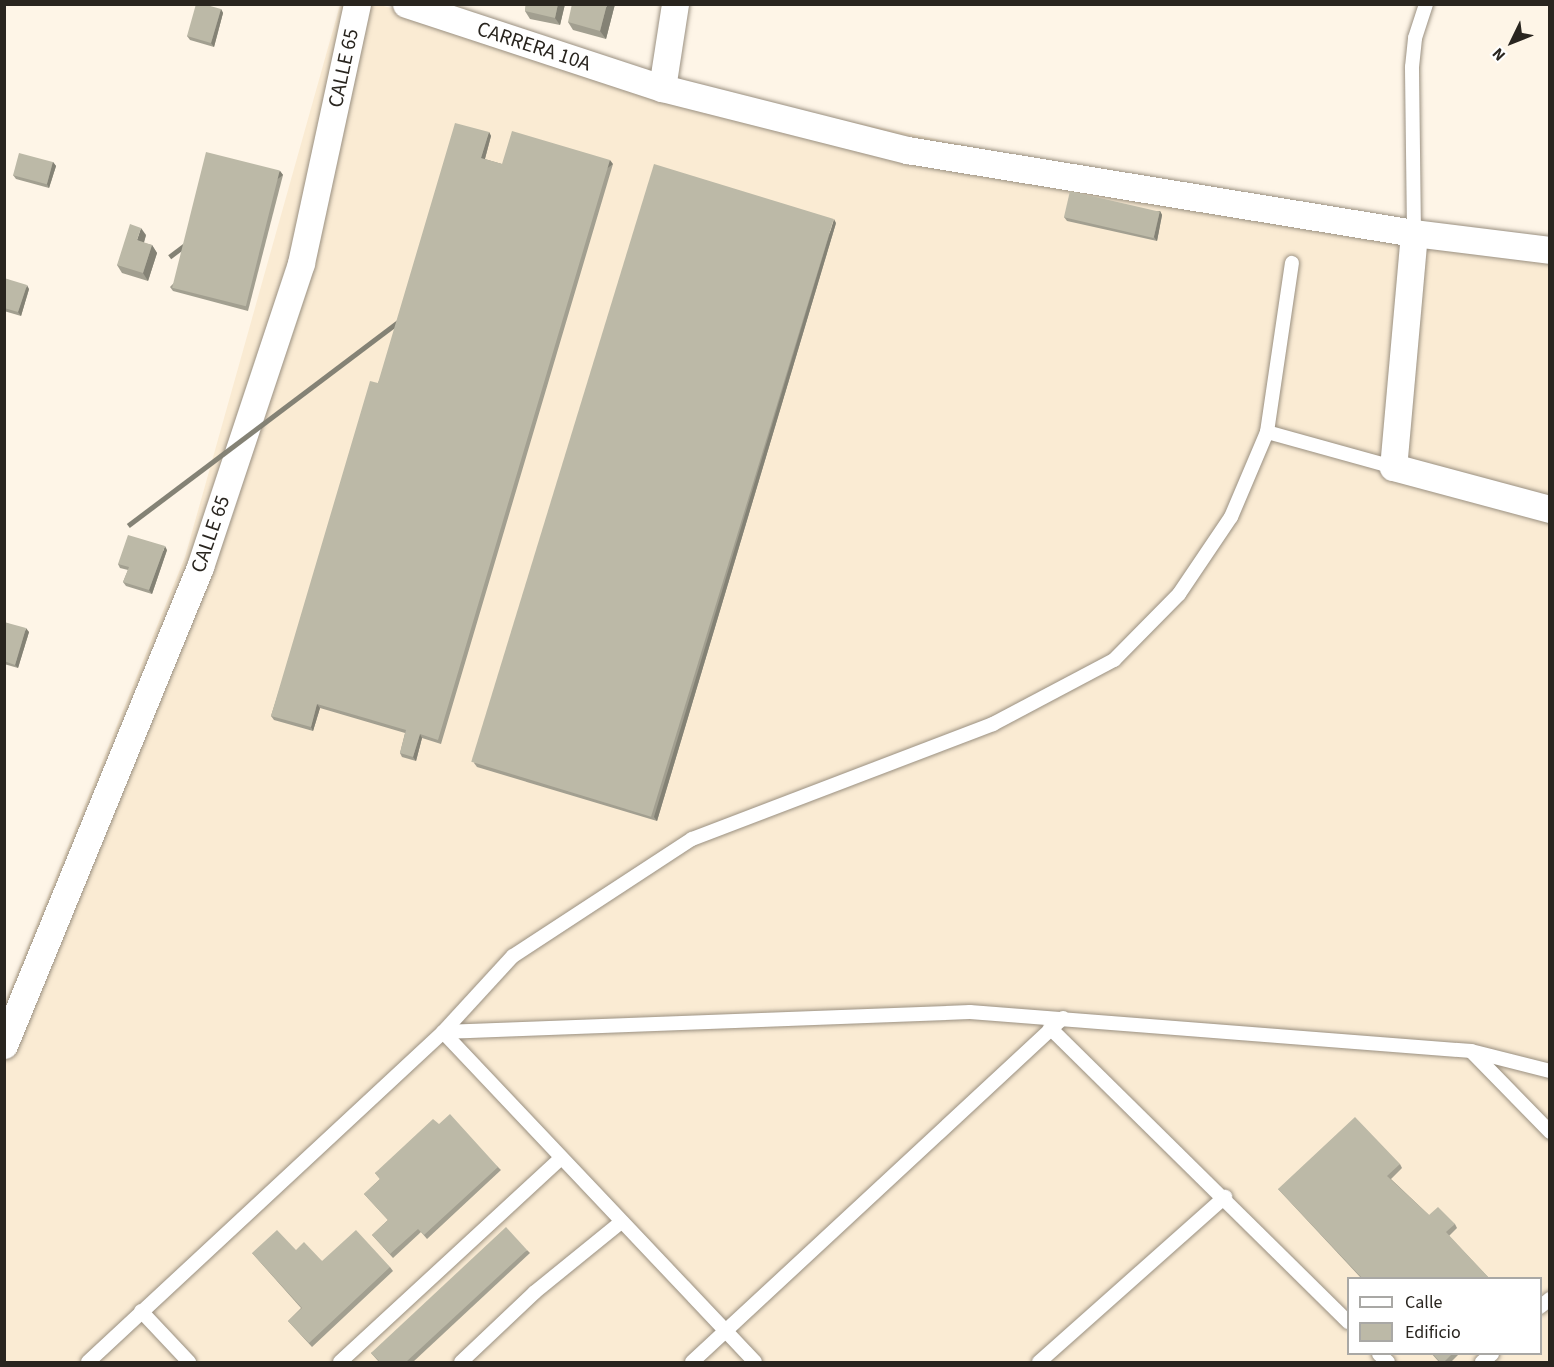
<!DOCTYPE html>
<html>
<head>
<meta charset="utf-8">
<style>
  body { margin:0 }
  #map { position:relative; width:1554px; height:1367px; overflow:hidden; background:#fef5e7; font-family:"Source Sans 3",sans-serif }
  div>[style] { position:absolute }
  .built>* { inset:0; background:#faebd3 }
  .roads { filter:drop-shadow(0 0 2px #9a9081) drop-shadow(0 0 2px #9a9081) }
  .lane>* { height:14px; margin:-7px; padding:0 7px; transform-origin:7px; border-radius:7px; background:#fff }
  .street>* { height:27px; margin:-13.5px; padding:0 13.5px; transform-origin:13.5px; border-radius:13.5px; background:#fff }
  .wall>* { inset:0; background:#a29f90 }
  .shaded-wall>* { inset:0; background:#848275; transform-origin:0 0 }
  .building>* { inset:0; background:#bcb9a7; transform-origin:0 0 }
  span { translate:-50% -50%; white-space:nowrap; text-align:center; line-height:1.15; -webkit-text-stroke:4.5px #fff; paint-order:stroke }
  .street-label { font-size:21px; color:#29251f }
  .frame { position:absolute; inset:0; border:6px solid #29251f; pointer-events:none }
  .legend { position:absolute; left:1347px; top:1277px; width:195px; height:78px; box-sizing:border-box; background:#fff; border:2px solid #a9a8a5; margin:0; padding:8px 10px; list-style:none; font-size:18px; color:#29251f }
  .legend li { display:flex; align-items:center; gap:12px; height:30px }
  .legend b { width:30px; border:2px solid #a9a8a5 }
  .north { position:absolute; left:1482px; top:12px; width:60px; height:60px; -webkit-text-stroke:4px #fff; paint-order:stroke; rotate:227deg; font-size:16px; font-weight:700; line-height:24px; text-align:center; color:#29251f }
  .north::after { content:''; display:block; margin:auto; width:21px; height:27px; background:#29251f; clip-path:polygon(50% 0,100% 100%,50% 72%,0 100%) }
</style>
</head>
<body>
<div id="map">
  <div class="built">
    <div style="clip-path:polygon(evenodd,340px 5px,380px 5px,641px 78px,1415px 238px,1549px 256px,1549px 1362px,5px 1362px,4px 1005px,185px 557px,340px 5px,1348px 1278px,1540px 1278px,1540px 1354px,1348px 1354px,1348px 1278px)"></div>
  </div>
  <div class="roads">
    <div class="lane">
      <div style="left:1414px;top:233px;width:166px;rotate:-90.7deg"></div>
      <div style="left:1412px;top:67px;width:29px;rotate:-84deg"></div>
      <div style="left:1415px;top:38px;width:36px;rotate:-72deg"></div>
      <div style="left:1267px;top:432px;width:131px;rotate:15.5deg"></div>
      <div style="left:1050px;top:1028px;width:419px;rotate:44.6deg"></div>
      <div style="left:443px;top:1032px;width:527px;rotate:-2.17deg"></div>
      <div style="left:970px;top:1012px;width:503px;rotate:4.45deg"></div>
      <div style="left:1471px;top:1051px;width:81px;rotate:14.2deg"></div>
      <div style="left:443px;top:1032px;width:454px;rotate:46.6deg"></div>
      <div style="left:1472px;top:1052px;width:112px;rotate:45.7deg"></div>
      <div style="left:1540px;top:1307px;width:13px;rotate:-39deg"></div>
      <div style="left:141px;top:1311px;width:70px;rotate:46.7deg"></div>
      <div style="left:1379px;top:1354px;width:12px;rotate:42deg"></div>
      <div style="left:88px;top:1362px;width:485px;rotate:-42.9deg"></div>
      <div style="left:443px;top:1032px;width:103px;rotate:-47.4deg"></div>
      <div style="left:513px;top:956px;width:214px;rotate:-33.2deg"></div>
      <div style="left:692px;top:839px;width:322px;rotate:-20.9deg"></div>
      <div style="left:993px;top:724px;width:137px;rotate:-27.9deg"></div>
      <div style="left:1114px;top:660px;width:93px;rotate:-45.4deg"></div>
      <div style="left:1179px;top:594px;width:93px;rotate:-56deg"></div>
      <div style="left:1231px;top:517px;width:92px;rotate:-67deg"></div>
      <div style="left:1267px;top:432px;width:171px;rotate:-81.6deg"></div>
      <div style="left:340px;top:1362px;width:301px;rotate:-42.7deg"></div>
      <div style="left:461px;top:1362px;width:102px;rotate:-43.4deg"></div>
      <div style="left:535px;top:1292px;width:111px;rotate:-39.1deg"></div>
      <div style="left:692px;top:1362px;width:506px;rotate:-42.84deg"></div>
      <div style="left:1039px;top:1362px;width:249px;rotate:-41.6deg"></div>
      <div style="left:1482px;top:1362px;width:13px;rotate:-39deg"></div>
    </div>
    <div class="street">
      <div style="left:406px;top:4px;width:269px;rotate:18.2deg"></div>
      <div style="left:662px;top:88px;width:253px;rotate:14.2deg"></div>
      <div style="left:907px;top:150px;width:514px;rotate:9.3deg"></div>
      <div style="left:1414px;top:233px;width:137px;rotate:7.1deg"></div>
      <div style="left:662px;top:88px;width:85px;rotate:-81.2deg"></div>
      <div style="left:1414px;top:233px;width:235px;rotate:95.1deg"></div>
      <div style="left:1393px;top:467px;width:163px;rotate:15deg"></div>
      <div style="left:4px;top:1045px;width:517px;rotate:-67.7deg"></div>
      <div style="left:200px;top:567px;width:320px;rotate:-71.6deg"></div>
      <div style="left:301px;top:263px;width:265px;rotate:-77.8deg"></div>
    </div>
  </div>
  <div class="wall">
    <div style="clip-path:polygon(526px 4px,565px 4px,560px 25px,530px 19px,525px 11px)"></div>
    <div style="clip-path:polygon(615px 4px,606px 39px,573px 30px,568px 22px)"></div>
    <div style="clip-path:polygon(221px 9px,223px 13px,214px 47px,190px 40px,187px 36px)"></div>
    <div style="clip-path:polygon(489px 132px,491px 136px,485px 159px,502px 164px,613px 164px,441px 744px,422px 738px,416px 761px,402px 757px,400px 753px,405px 733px,320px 708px,313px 731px,274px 720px,271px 716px,378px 383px)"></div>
    <div style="clip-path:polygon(53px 162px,56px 166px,49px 188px,16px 179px,13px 175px)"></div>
    <div style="clip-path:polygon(280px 171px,283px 175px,248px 311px,173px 291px,170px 287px)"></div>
    <div style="clip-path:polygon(1160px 211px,1162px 215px,1157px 241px,1067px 221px,1064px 217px)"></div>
    <div style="clip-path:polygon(836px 223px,657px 821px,477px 767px,474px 763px)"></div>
    <div style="clip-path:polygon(146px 235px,144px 243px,152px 245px,157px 253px,148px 281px,122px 273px,117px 265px)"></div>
    <div style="clip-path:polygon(4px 278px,29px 289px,21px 316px,4px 311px)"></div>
    <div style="clip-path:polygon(167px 550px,152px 594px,126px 586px,123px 582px,128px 570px,120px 568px,118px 564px)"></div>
    <div style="clip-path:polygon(4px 622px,29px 632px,18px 668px,4px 664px)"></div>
    <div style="clip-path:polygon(439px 1124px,498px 1167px,501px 1170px,427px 1239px,421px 1232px,393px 1258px,372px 1235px,388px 1220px,364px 1194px,380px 1179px,375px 1173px)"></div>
    <div style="clip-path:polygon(1400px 1164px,1402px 1168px,1391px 1179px,1429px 1215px,1455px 1224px,1457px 1228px,1449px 1236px,1489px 1278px,1361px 1278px,1278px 1189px)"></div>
    <div style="clip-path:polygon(296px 1250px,322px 1261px,390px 1267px,393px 1271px,312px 1347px,288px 1321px,301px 1308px,252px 1253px)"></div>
    <div style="clip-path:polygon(527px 1250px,530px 1253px,413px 1362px,379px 1362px,371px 1353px)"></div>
    <div style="clip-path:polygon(1431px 1353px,1460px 1353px,1451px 1362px,1439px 1362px)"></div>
  </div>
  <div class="shaded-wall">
    <div style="clip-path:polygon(558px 4px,565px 4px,560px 25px,555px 18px)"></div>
    <div style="clip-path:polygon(607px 4px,615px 4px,606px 39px,600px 31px)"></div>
    <div style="clip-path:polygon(221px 9px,223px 13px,214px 47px,211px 43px)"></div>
    <div style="clip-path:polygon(489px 132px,491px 136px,484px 162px,481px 158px)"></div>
    <div style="left:610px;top:160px;width:5px;height:605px;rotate:53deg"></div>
    <div style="clip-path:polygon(53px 162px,56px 166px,49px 188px,47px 184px)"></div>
    <div style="left:280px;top:171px;width:5px;height:140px;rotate:53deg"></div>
    <div style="clip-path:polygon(1160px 211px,1162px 215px,1157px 241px,1154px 237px)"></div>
    <div style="clip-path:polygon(834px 219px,836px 223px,657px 821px,654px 817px)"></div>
    <div style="clip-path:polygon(141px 228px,146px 235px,142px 248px,137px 240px)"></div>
    <div style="clip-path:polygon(152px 245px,157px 253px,148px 281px,143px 273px)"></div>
    <div style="clip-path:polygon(27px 285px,29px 289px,21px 316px,18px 312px)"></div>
    <div style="clip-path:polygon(165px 546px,167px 550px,152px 594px,149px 590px)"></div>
    <div style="clip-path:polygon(26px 628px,29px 632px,18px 668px,15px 665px)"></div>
    <div style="clip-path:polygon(317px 704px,320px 708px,313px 731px,311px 727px)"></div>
    <div style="clip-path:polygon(420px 734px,422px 738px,416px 761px,413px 757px)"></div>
  </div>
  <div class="building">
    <div style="clip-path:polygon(196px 4px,203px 4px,221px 9px,211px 43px,187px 36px)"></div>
    <div style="clip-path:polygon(526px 4px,558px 4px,555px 18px,525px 11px)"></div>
    <div style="clip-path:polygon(572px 4px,607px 4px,600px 31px,568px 22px)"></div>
    <div style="clip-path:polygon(455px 123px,489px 132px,481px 158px,502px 164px,512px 131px,610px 160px,438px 740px,420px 734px,413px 757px,400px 753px,406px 730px,317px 704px,311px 727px,271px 716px,370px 381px,378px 383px)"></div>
    <div style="left:206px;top:152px;width:76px;height:140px;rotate:14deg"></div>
    <div style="left:19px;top:153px;width:35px;height:23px;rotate:15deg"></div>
    <div style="left:654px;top:164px;width:188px;height:625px;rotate:17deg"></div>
    <div style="left:1070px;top:191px;width:92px;height:27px;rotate:13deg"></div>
    <div style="clip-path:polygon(130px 224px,141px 228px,137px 240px,152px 245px,143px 273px,117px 265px)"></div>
    <div style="clip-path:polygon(4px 278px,27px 285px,18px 312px,4px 308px)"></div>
    <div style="clip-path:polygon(128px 535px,165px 546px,149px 590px,123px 582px,129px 567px,118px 564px)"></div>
    <div style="clip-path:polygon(4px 622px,26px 628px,15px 665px,4px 661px)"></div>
    <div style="clip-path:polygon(450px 1114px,498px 1167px,424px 1235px,418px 1229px,390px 1254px,372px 1235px,388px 1220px,364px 1194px,380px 1179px,375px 1173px,433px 1119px,439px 1124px)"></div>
    <div style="clip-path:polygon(1355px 1117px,1400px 1164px,1387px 1176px,1429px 1215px,1438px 1207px,1455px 1224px,1446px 1232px,1489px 1278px,1362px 1278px,1278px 1189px)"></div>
    <div style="clip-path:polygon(506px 1227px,527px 1250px,406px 1362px,380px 1362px,371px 1353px)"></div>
    <div style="clip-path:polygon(277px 1230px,296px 1250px,304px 1242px,322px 1261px,356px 1230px,390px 1267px,309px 1343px,288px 1321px,302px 1308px,252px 1253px)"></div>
    <div style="clip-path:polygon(1432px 1353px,1453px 1353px,1444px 1362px,1440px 1362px)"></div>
  </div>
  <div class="street-label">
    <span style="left:534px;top:46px;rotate:18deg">CARRERA 10A</span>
    <span style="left:343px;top:68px;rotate:-78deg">CALLE 65</span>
    <span style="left:210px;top:534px;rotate:-71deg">CALLE 65</span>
  </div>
  <div class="frame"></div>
  <ul class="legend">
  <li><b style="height:8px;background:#fff"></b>Calle</li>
  <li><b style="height:16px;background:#bcb9a7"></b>Edificio</li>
  </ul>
  <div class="north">N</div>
</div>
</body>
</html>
